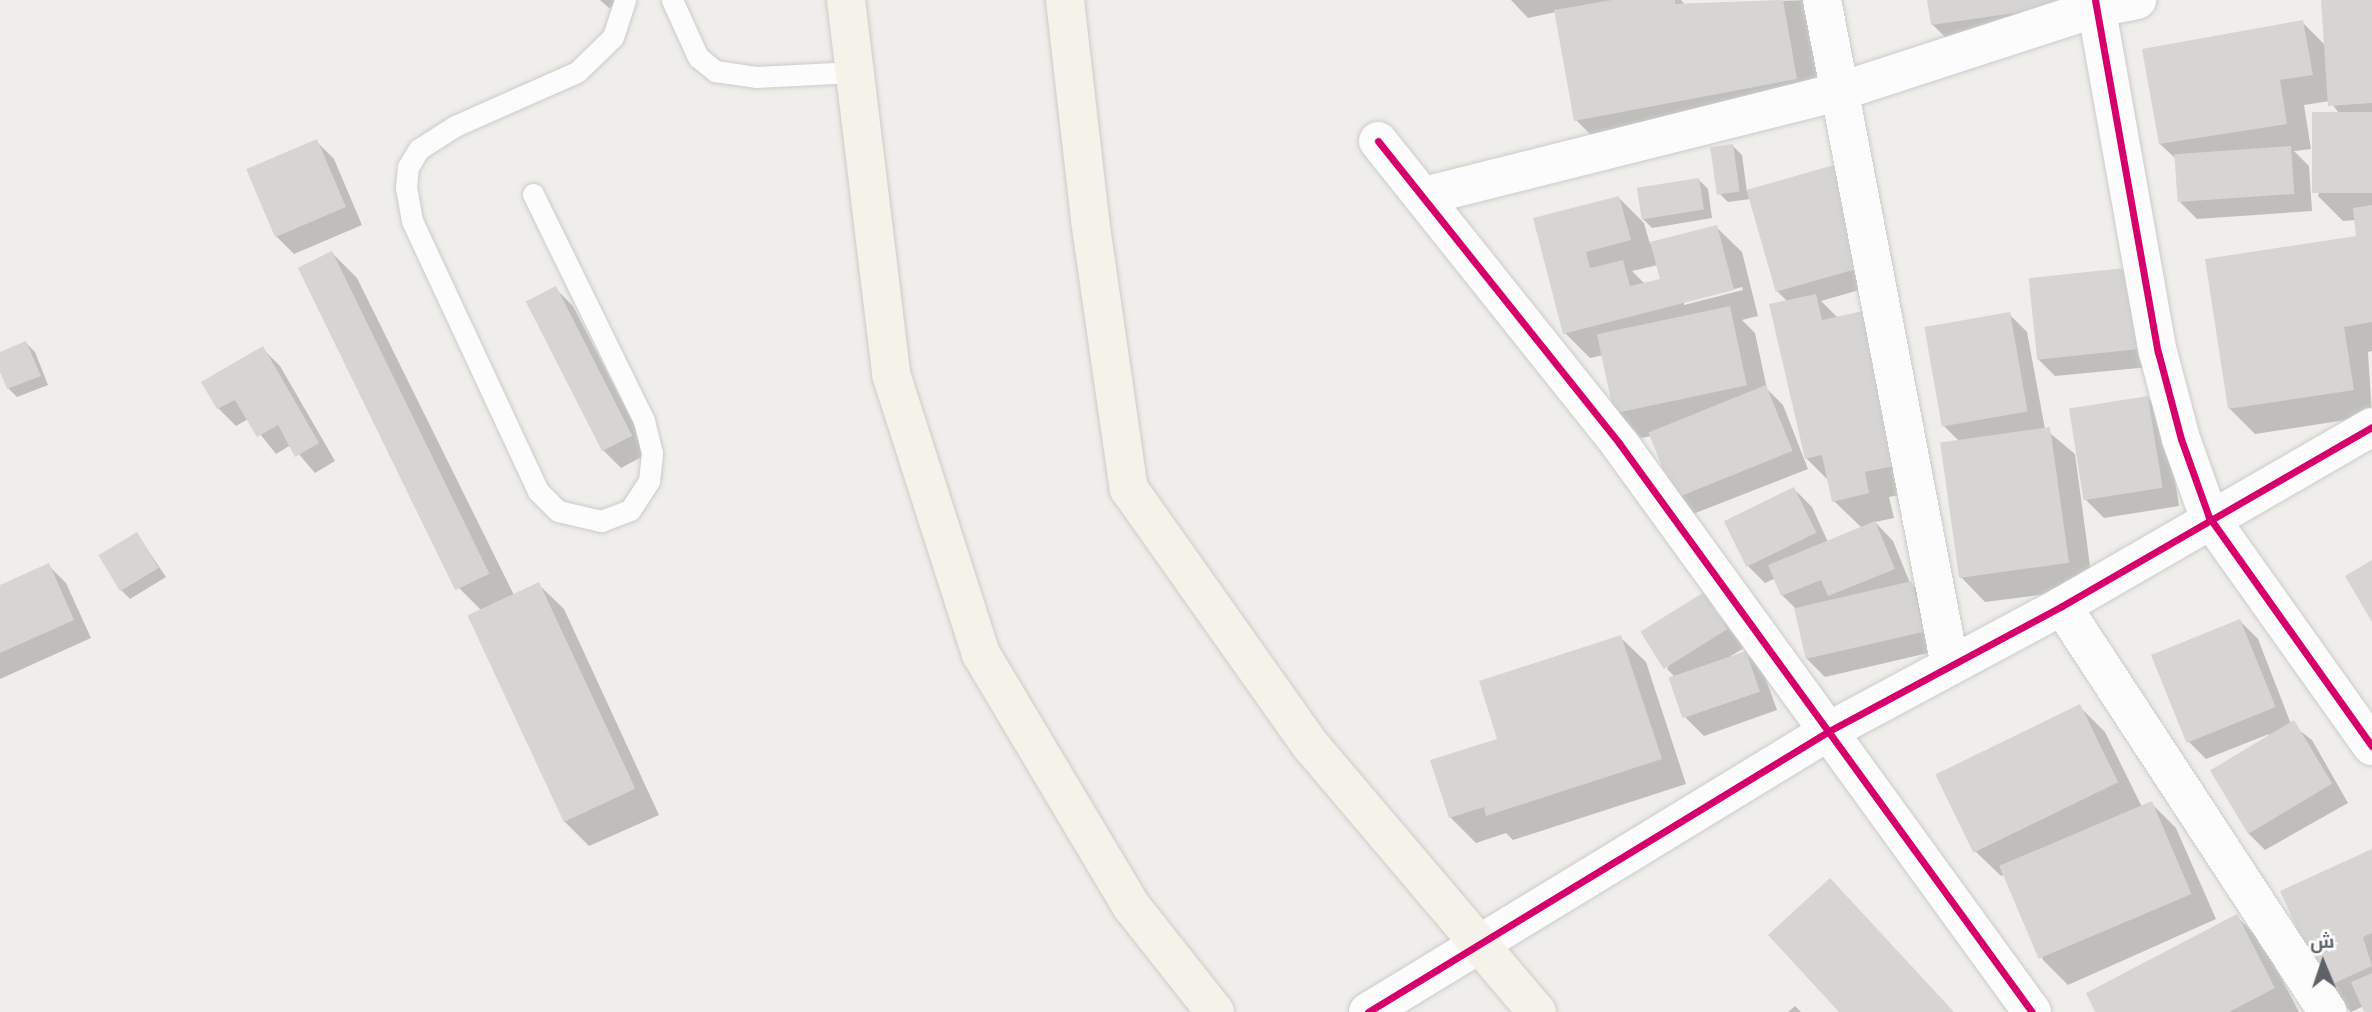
<!DOCTYPE html>
<html>
<head>
<meta charset="utf-8">
<style>
  body { margin:0 }
  #map { position:relative; width:2372px; height:1012px; overflow:hidden; background:#efeeea; font-family:Roboto,Cairo,sans-serif }
  div>[style] { position:absolute }
  .shadow>* { inset:0; background:#0003 }
  .building>* { inset:0; background:#d6d5d3; transform-origin:0 0 }
  .roads { filter:drop-shadow(0 0 2px #cbcccc) drop-shadow(0 0 2px #cbcccc) }
  .lane>* { height:21px; margin:-10.5px; padding:0 10.5px; transform-origin:10.5px; border-radius:10.5px; background:#fdfcfc }
  .street>* { height:38px; margin:-19px; padding:0 19px; transform-origin:19px; border-radius:19px; background:#fdfcfc }
  .secondary>* { height:38px; margin:-19px; padding:0 19px; transform-origin:19px; border-radius:19px; background:#fdfcfc }
  .primary>* { height:38px; margin:-19px; padding:0 19px; transform-origin:19px; border-radius:19px; background:#f4f2e9 }
  .cycleway>* { height:7px; margin:-3.5px; padding:0 3.5px; transform-origin:3.5px; border-radius:3.5px; background:#d6006c }
  span { translate:-50% -50%; white-space:nowrap; text-align:center; line-height:1.15; -webkit-text-stroke:5px #fff; paint-order:stroke }
  .north { position:absolute; left:2288px; top:928px; width:70px; height:70px; -webkit-text-stroke:5px #fff; paint-order:stroke; rotate:358deg; font-size:19px; font-weight:700; line-height:28px; text-align:center; color:#5f6368 }
  .north::after { content:''; display:block; margin:auto; width:24px; height:32px; background:#5f6368; clip-path:polygon(50% 0,100% 100%,50% 72%,0 100%) }
</style>
</head>
<body>
<div id="map">
  <div class="shadow">
    <div style="clip-path:polygon(600px 0,620px 0,622px 4px,609px 8px)"></div>
    <div style="clip-path:polygon(1511px 0,1681px 0,1684px 4px,1809px 0,1827px 109px,1607px 151px,1576px 120px,1556px 12px,1528px 18px)"></div>
    <div style="clip-path:polygon(1929px 0,2091px 0,1958px 50px,1932px 24px)"></div>
    <div style="clip-path:polygon(2355px 0,2372px 0,2372px 351px,2368px 352px,2372px 416px,2255px 434px,2229px 408px,2358px 237px,2356px 220px,2343px 221px,2318px 196px,2341px 116px,2330px 101px,2304px 105px,2311px 149px,2294px 151px,2309px 166px,2312px 211px,2197px 219px,2179px 201px,2176px 159px,2160px 144px,2302px 22px,2326px 46px)"></div>
    <div style="clip-path:polygon(316px 141px,334px 159px,362px 225px,294px 254px,276px 236px)"></div>
    <div style="clip-path:polygon(1733px 146px,1742px 155px,1747px 192px,1880px 284px,1821px 301px,1838px 318px,1924px 490px,1889px 497px,1894px 518px,1875px 522px,1893px 541px,1910px 583px,1929px 601px,1941px 650px,1825px 677px,1807px 659px,1797px 610px,1782px 595px,1776px 578px,1765px 583px,1747px 565px,1794px 489px,1812px 507px,1828px 542px,1862px 528px,1834px 501px,1830px 482px,1806px 458px,1788px 302px,1777px 291px,1750px 199px,1728px 202px,1719px 193px)"></div>
    <div style="clip-path:polygon(1699px 180px,1708px 189px,1712px 218px,1652px 228px,1643px 219px)"></div>
    <div style="clip-path:polygon(evenodd,1619px 198px,1644px 223px,1650px 244px,1716px 227px,1742px 252px,1758px 316px,1742px 320px,1755px 333px,1767px 389px,1783px 405px,1808px 469px,1693px 514px,1675px 496px,1651px 436px,1641px 438px,1616px 413px,1603px 355px,1590px 358px,1565px 333px,1535px 220px,1619px 198px,1658px 265px,1662px 280px,1645px 284px,1632px 271px,1658px 265px,1619px 198px,1742px 287px,1743px 290px,1684px 305px,1684px 302px,1742px 287px)"></div>
    <div style="clip-path:polygon(332px 253px,357px 278px,514px 595px,538px 584px,564px 609px,659px 815px,589px 846px,564px 821px,481px 610px,459px 588px)"></div>
    <div style="clip-path:polygon(2134px 269px,2160px 366px,2055px 376px,2037px 358px)"></div>
    <div style="clip-path:polygon(555px 288px,573px 306px,649px 453px,621px 468px,603px 450px)"></div>
    <div style="clip-path:polygon(2009px 314px,2027px 332px,2045px 429px,2075px 454px,2093px 588px,1985px 602px,1960px 576px,1958px 440px,1944px 426px)"></div>
    <div style="clip-path:polygon(26px 343px,35px 352px,48px 385px,17px 397px,8px 388px,0 354px)"></div>
    <div style="clip-path:polygon(262px 348px,280px 366px,335px 461px,315px 473px,291px 445px,276px 454px,248px 419px,236px 426px,218px 408px)"></div>
    <div style="clip-path:polygon(2148px 398px,2165px 416px,2179px 506px,2104px 518px,2086px 500px)"></div>
    <div style="clip-path:polygon(137px 534px,166px 577px,130px 599px,121px 590px)"></div>
    <div style="clip-path:polygon(48px 565px,66px 583px,91px 638px,0 679px,0 587px)"></div>
    <div style="clip-path:polygon(1703px 595px,1744px 648px,1729px 657px,1746px 653px,1763px 671px,1777px 710px,1704px 736px,1686px 718px,1675px 677px,1667px 669px)"></div>
    <div style="clip-path:polygon(2240px 621px,2258px 639px,2291px 724px,2312px 740px,2348px 803px,2265px 850px,2248px 833px,2269px 734px,2206px 759px,2188px 741px)"></div>
    <div style="clip-path:polygon(1620px 637px,1646px 662px,1686px 784px,1513px 840px,1506px 833px,1476px 843px,1450px 817px,1499px 740px)"></div>
    <div style="clip-path:polygon(2079px 706px,2105px 732px,2142px 807px,2151px 803px,2176px 828px,2216px 919px,2068px 985px,2043px 960px,2005px 874px,2001px 876px,1975px 851px)"></div>
    <div style="clip-path:polygon(2372px 851px,2372px 1012px,2364px 1006px,2351px 1012px,2326px 987px)"></div>
    <div style="clip-path:polygon(2236px 916px,2262px 941px,2299px 1012px,2097px 1012px)"></div>
    <div style="clip-path:polygon(1795px 1006px,1801px 1012px,1788px 1012px)"></div>
  </div>
  <div class="building">
    <div style="clip-path:polygon(1612px 0,1675px 0,1675px 4px,1783px 0,1797px 79px,1574px 121px,1554px 10px)"></div>
    <div style="clip-path:polygon(1927px 0,2070px 0,2070px 5px,1931px 25px)"></div>
    <div style="clip-path:polygon(2321px 0,2372px 0,2372px 103px,2328px 106px)"></div>
    <div style="clip-path:polygon(2303px 20px,2313px 75px,2280px 80px,2287px 124px,2159px 144px,2142px 49px)"></div>
    <div style="left:2372px;top:112px;width:81px;height:60px;rotate:90deg"></div>
    <div style="left:317px;top:139px;width:74px;height:77px;rotate:67deg"></div>
    <div style="left:1733px;top:144px;width:48px;height:23px;rotate:82deg"></div>
    <div style="left:2291px;top:146px;width:48px;height:117px;rotate:86deg"></div>
    <div style="left:1834px;top:165px;width:106px;height:91px;rotate:74deg"></div>
    <div style="left:1699px;top:178px;width:32px;height:63px;rotate:81deg"></div>
    <div style="clip-path:polygon(1619px 196px,1631px 240px,1586px 252px,1590px 268px,1623px 260px,1630px 286px,1660px 279px,1650px 242px,1717px 225px,1734px 290px,1563px 334px,1533px 218px)"></div>
    <div style="clip-path:polygon(2372px 205px,2372px 322px,2344px 327px,2354px 390px,2228px 409px,2205px 259px,2356px 236px,2353px 208px)"></div>
    <div style="left:332px;top:251px;width:359px;height:38px;rotate:64deg"></div>
    <div style="left:2135px;top:267px;width:82px;height:107px;rotate:84deg"></div>
    <div style="left:556px;top:286px;width:168px;height:34px;rotate:63deg"></div>
    <div style="clip-path:polygon(1816px 294px,1822px 320px,1863px 311px,1899px 465px,1865px 472px,1869px 493px,1832px 502px,1822px 455px,1805px 459px,1769px 304px)"></div>
    <div style="left:1730px;top:306px;width:81px;height:136px;rotate:78deg"></div>
    <div style="left:2010px;top:312px;width:101px;height:87px;rotate:80deg"></div>
    <div style="clip-path:polygon(26px 341px,41px 376px,7px 389px,0 372px,0 352px)"></div>
    <div style="clip-path:polygon(263px 346px,319px 443px,295px 457px,278px 425px,257px 437px,235px 400px,217px 409px,201px 382px)"></div>
    <div style="left:1766px;top:385px;width:71px;height:127px;rotate:68deg"></div>
    <div style="left:2148px;top:396px;width:93px;height:80px;rotate:81deg"></div>
    <div style="left:2050px;top:427px;width:137px;height:111px;rotate:82deg"></div>
    <div style="left:1794px;top:487px;width:51px;height:78px;rotate:64deg"></div>
    <div style="clip-path:polygon(1875px 521px,1895px 569px,1828px 596px,1821px 580px,1781px 596px,1768px 565px)"></div>
    <div style="left:137px;top:532px;width:42px;height:45px;rotate:59deg"></div>
    <div style="clip-path:polygon(2372px 560px,2372px 622px,2345px 576px)"></div>
    <div style="clip-path:polygon(49px 563px,74px 620px,0 653px,0 585px)"></div>
    <div style="left:1912px;top:581px;width:52px;height:121px;rotate:77deg"></div>
    <div style="left:539px;top:582px;width:228px;height:79px;rotate:65deg"></div>
    <div style="left:1704px;top:592px;width:44px;height:75px;rotate:58deg"></div>
    <div style="left:2240px;top:619px;width:95px;height:96px;rotate:68deg"></div>
    <div style="clip-path:polygon(1621px 635px,1662px 759px,1486px 816px,1484px 807px,1449px 818px,1430px 760px,1497px 739px,1479px 681px)"></div>
    <div style="left:1746px;top:651px;width:43px;height:82px;rotate:71deg"></div>
    <div style="left:2080px;top:704px;width:87px;height:161px;rotate:64deg"></div>
    <div style="left:2294px;top:720px;width:74px;height:98px;rotate:59deg"></div>
    <div style="left:2152px;top:801px;width:101px;height:166px;rotate:67deg"></div>
    <div style="clip-path:polygon(2372px 849px,2372px 933px,2363px 937px,2372px 966px,2324px 988px,2280px 891px)"></div>
    <div style="clip-path:polygon(1830px 878px,1954px 1012px,1839px 1012px,1768px 935px)"></div>
    <div style="clip-path:polygon(2237px 914px,2275px 988px,2229px 1012px,2095px 1012px,2086px 993px)"></div>
    <div style="clip-path:polygon(2372px 973px,2372px 1012px,2364px 1012px,2351px 982px)"></div>
  </div>
  <div class="roads">
    <div class="lane">
      <div style="left:672px;top:0;width:63px;rotate:65.5deg"></div>
      <div style="left:698px;top:57px;width:22px;rotate:39deg"></div>
      <div style="left:715px;top:71px;width:41px;rotate:8.3deg"></div>
      <div style="left:756px;top:77px;width:99px;rotate:-2.9deg"></div>
      <div style="left:533px;top:194px;width:253px;rotate:63.9deg"></div>
      <div style="left:644px;top:421px;width:33px;rotate:76deg"></div>
      <div style="left:652px;top:453px;width:28px;rotate:96deg"></div>
      <div style="left:649px;top:481px;width:35px;rotate:123deg"></div>
      <div style="left:630px;top:510px;width:31px;rotate:159deg"></div>
      <div style="left:601px;top:521px;width:44px;rotate:-166.9deg"></div>
      <div style="left:558px;top:511px;width:28px;rotate:-135deg"></div>
      <div style="left:538px;top:491px;width:298px;rotate:-115deg"></div>
      <div style="left:412px;top:221px;width:34px;rotate:-100deg"></div>
      <div style="left:406px;top:188px;width:21px;rotate:-85deg"></div>
      <div style="left:408px;top:167px;width:21px;rotate:-59deg"></div>
      <div style="left:419px;top:149px;width:43px;rotate:-32.6deg"></div>
      <div style="left:455px;top:126px;width:133px;rotate:-23.9deg"></div>
      <div style="left:577px;top:72px;width:50px;rotate:-44.2deg"></div>
      <div style="left:613px;top:37px;width:39px;rotate:-72deg"></div>
    </div>
    <div class="street">
      <div style="left:1822px;top:0;width:678px;rotate:79.12deg"></div>
      <div style="left:2095px;top:0;width:358px;rotate:79.9deg"></div>
      <div style="left:2158px;top:352px;width:90px;rotate:75.2deg"></div>
      <div style="left:2181px;top:439px;width:83px;rotate:70.3deg"></div>
      <div style="left:2209px;top:517px;width:281px;rotate:54.6deg"></div>
      <div style="left:1378px;top:141px;width:386px;rotate:51.4deg"></div>
      <div style="left:1619px;top:443px;width:703px;rotate:54.03deg"></div>
      <div style="left:1424px;top:196px;width:427px;rotate:-14.1deg"></div>
      <div style="left:1838px;top:92px;width:271px;rotate:-18deg"></div>
      <div style="left:2096px;top:8px;width:42px;rotate:-11deg"></div>
      <div style="left:2062px;top:606px;width:485px;rotate:56.8deg"></div>
    </div>
    <div class="secondary">
      <div style="left:1368px;top:1012px;width:540px;rotate:-31.36deg"></div>
      <div style="left:1829px;top:731px;width:264px;rotate:-28.2deg"></div>
      <div style="left:2062px;top:606px;width:358px;rotate:-30deg"></div>
    </div>
    <div class="primary">
      <div style="left:846px;top:0;width:377px;rotate:83.1deg"></div>
      <div style="left:891px;top:374px;width:294px;rotate:72.2deg"></div>
      <div style="left:981px;top:654px;width:295px;rotate:59.2deg"></div>
      <div style="left:1132px;top:907px;width:134px;rotate:51.7deg"></div>
      <div style="left:1065px;top:0;width:221px;rotate:83.5deg"></div>
      <div style="left:1090px;top:220px;width:272px;rotate:81.8deg"></div>
      <div style="left:1129px;top:489px;width:316px;rotate:54.7deg"></div>
      <div style="left:1312px;top:747px;width:348px;rotate:49.7deg"></div>
    </div>
  </div>
  <div class="cycleway">
    <div style="left:2095px;top:0;width:358px;rotate:79.9deg"></div>
    <div style="left:2158px;top:352px;width:90px;rotate:75.2deg"></div>
    <div style="left:2181px;top:439px;width:83px;rotate:70.3deg"></div>
    <div style="left:2209px;top:517px;width:281px;rotate:54.6deg"></div>
    <div style="left:1378px;top:141px;width:386px;rotate:51.4deg"></div>
    <div style="left:1619px;top:443px;width:703px;rotate:54.03deg"></div>
    <div style="left:1368px;top:1012px;width:540px;rotate:-31.36deg"></div>
    <div style="left:1829px;top:731px;width:264px;rotate:-28.2deg"></div>
    <div style="left:2062px;top:606px;width:358px;rotate:-30deg"></div>
  </div>
  <div class="north">ش</div>
</div>
</body>
</html>
